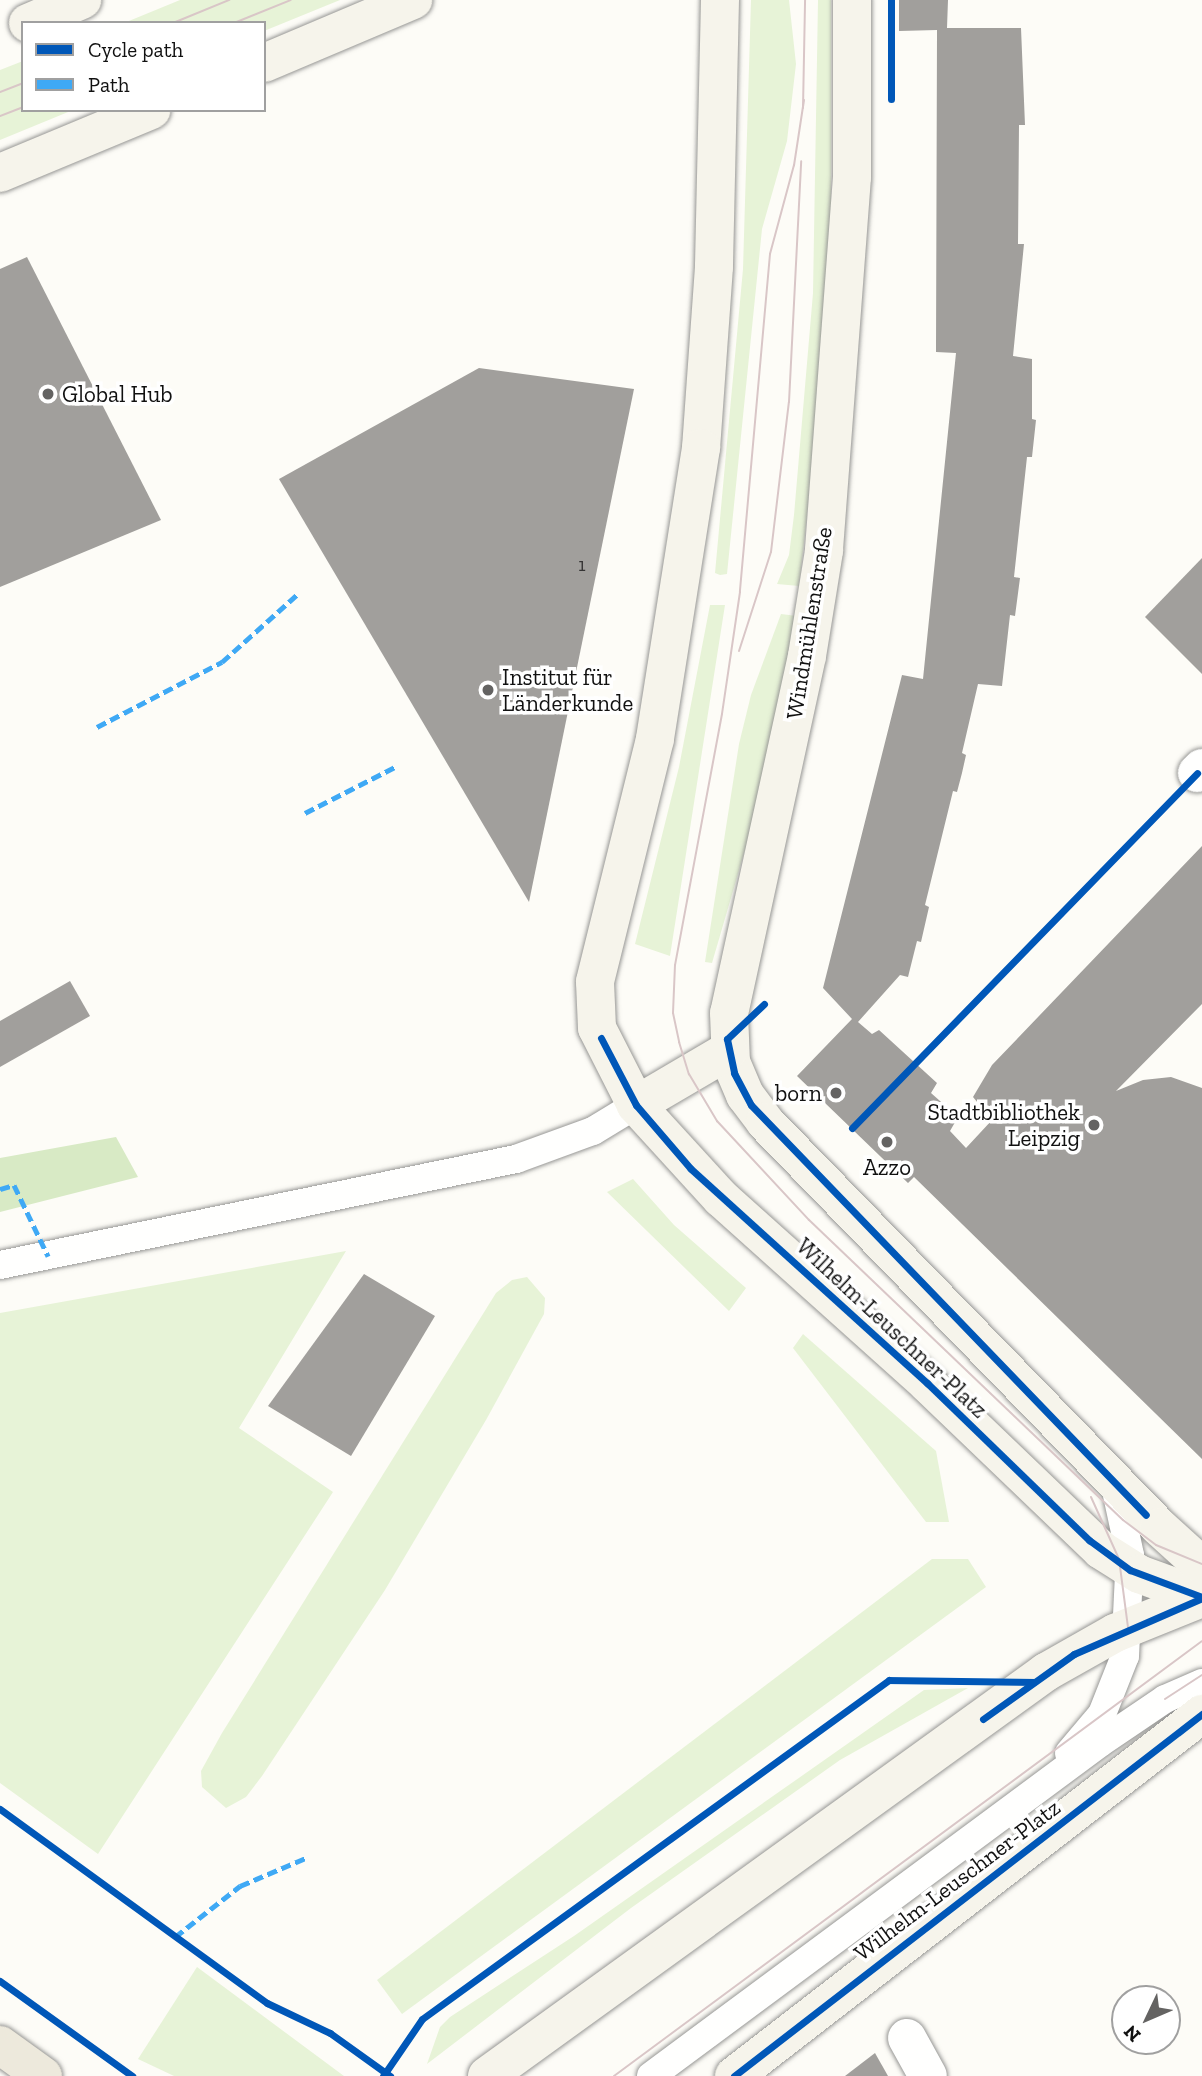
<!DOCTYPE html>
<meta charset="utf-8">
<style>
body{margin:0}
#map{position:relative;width:1202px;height:2076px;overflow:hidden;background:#fdfcf7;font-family:"Zilla Slab",serif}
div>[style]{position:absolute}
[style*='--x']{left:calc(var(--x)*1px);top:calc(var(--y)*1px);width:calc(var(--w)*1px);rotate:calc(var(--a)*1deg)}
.green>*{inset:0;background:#e7f3d7}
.forest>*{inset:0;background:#d8eac5}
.building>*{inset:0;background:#a19f9c}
.roads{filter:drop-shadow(0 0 2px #979795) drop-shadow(0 0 2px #979795)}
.lane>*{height:28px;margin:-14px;padding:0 14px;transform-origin:14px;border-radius:14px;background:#fffffe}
.street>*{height:38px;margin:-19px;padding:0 19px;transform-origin:19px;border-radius:19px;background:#fffffe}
.secondary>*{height:38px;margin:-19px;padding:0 19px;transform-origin:19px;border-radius:19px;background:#f6f4eb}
.primary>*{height:38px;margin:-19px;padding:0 19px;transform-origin:19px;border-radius:19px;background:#ede9dc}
.tram>*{height:2px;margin:-1px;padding:0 1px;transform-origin:1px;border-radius:1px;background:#d9c6c7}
.quiet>*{height:5px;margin-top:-2.5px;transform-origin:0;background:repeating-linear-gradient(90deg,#3fa9f5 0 10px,transparent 0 15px)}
.cycleway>*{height:7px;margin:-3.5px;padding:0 3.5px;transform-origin:3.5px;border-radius:3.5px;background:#0057b8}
.dots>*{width:19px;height:19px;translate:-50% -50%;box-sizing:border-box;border:4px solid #fff;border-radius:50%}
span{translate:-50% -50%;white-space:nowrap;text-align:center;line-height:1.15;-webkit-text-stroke:7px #fff;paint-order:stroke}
.number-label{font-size:19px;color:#353434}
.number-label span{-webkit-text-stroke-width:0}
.poi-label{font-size:23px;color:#111}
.left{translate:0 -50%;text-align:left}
.right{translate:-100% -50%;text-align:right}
.street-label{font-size:23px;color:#111}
.legend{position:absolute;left:21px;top:21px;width:245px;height:91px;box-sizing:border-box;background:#fff;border:2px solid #a0a0a0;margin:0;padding:9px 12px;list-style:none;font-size:21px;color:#111}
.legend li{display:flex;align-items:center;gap:14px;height:35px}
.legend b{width:35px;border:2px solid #a0a0a0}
.north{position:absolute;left:1111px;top:1985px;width:70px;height:70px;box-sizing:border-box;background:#fff;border:2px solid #a0a0a0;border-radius:50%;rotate:226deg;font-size:19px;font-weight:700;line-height:28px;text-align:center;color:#111}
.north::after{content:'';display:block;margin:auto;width:24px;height:32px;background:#646362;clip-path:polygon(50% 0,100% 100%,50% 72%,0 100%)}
</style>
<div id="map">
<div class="green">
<i style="clip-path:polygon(180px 0,340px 0,264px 31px,264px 23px,124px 23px)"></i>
<i style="clip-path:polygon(751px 0,789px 0,796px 64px,787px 141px,762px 229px,727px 574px,720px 575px,715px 573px,743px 269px)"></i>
<i style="clip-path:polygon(818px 0,831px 0,831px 207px,818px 420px,799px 586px,777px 584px,789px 555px,794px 515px,813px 293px)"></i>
<i style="clip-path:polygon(23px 61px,23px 110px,73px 110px,0 140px,0 70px)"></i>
<i style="clip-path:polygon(710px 605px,725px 605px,670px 956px,635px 944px,679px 767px)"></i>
<i style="clip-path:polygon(781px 614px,797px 616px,754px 819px,712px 963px,705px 962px,739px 744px,751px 695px)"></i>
<i style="clip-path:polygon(633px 1179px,674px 1225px,746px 1288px,729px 1311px,607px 1192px)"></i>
<i style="clip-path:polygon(346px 1251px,239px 1428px,333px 1492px,98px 1854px,0 1783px,0 1313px)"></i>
<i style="clip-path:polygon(527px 1277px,545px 1298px,544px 1314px,486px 1420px,385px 1590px,262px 1776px,246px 1797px,226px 1808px,202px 1787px,201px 1771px,222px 1733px,496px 1293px,512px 1280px)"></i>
<i style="clip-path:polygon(803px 1334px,936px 1451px,949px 1522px,926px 1522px,793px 1348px)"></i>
<i style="clip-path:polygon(932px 1559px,968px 1559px,986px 1587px,402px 2014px,377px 1980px)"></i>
<i style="clip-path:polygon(968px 1688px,840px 1760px,631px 1908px,427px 2064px,440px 2027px,450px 2017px,574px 1936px,924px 1690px)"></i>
<i style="clip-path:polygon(197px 1967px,344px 2076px,174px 2076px,138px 2059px)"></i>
</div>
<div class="forest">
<i style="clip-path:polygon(116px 1137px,138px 1177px,0 1212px,0 1158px)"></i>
</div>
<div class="building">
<i style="clip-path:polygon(899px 0,948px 0,947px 28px,1021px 28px,1025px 125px,1019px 125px,1018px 244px,1024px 244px,1013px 356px,1032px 359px,1032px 419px,1036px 420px,1032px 457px,1027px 457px,1014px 577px,1020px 578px,1015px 616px,1010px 615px,1002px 686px,978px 684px,962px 753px,966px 755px,962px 773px,957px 792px,953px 791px,925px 905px,929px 907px,921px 942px,917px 941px,908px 977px,900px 975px,858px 1022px,872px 1034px,879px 1030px,937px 1083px,931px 1093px,958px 1117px,950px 1131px,966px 1148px,992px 1120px,973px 1097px,992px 1065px,1202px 846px,1202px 1004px,1116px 1091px,1143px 1080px,1171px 1077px,1202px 1088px,1202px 1459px,914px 1177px,908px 1183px,797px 1076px,852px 1019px,823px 988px,902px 675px,923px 679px,956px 353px,936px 352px,937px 30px,899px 31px)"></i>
<i style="clip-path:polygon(27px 257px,161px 520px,0 587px,0 269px)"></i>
<i style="clip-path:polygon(479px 368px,634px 389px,529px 902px,279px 479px)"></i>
<i style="clip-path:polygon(1202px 558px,1202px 674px,1145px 617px)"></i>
<i style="clip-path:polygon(70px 981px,90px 1016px,0 1067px,0 1021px)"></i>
<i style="clip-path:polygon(364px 1274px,435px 1316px,351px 1456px,268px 1406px)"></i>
<i style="clip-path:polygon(875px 2053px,888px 2076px,845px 2076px)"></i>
</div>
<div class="roads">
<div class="lane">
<i style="--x:0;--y:1265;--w:527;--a:-11.61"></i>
<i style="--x:516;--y:1159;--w:82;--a:-20"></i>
<i style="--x:593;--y:1131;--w:50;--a:-31.2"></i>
<i style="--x:1069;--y:1753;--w:51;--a:-49.8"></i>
<i style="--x:1102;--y:1714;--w:62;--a:-68.4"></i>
<i style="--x:1125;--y:1656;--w:101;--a:-87.2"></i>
<i style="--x:1130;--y:1555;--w:76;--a:-102.2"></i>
<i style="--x:651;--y:2076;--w:559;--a:-36.56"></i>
<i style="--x:1100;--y:1743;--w:78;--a:-34.1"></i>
<i style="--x:1165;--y:1699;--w:40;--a:-23.4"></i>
</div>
<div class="street">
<i style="--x:1197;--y:773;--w:7;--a:-45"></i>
<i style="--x:907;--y:2038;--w:43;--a:61.1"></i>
</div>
<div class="secondary">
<i style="--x:720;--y:0;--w:267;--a:91.3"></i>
<i style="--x:714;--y:267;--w:181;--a:94.1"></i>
<i style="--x:701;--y:448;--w:295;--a:99"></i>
<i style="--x:655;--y:739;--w:250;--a:103.9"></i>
<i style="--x:595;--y:982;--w:46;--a:87.5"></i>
<i style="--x:597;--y:1028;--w:86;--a:63.1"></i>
<i style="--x:636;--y:1105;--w:126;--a:47.6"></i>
<i style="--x:721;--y:1198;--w:277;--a:41.9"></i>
<i style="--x:927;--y:1383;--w:241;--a:43.8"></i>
<i style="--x:1101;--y:1550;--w:45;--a:32.3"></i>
<i style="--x:1139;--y:1574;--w:67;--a:20.1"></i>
<i style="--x:852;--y:0;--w:177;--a:90"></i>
<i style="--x:852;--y:177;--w:375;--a:94.3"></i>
<i style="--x:824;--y:551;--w:106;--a:99.2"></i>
<i style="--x:807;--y:656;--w:365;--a:102.3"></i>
<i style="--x:729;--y:1013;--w:49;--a:87.7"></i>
<i style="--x:731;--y:1062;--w:36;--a:67"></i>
<i style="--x:745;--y:1095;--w:34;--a:53"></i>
<i style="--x:765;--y:1122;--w:565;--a:45.79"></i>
<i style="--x:1159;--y:1527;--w:58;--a:42.2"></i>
<i style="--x:28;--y:23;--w:59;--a:-23.1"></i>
<i style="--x:264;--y:63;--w:162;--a:-22.9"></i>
<i style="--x:0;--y:173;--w:164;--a:-22.6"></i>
<i style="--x:636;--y:1105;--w:107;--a:-30.4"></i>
<i style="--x:487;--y:2076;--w:690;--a:-35.86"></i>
<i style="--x:1046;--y:1672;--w:79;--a:-29.5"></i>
<i style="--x:1115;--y:1633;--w:94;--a:-21.9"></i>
<i style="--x:734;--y:2076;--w:592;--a:-37.72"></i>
</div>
<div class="primary">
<i style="--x:0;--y:2045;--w:53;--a:35.8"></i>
</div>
</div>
<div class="tram">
<i style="--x:173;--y:23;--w:61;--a:-22.3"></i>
<i style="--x:234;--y:23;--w:61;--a:-22"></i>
<i style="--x:0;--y:92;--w:25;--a:-21"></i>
<i style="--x:804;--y:100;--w:66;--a:98.7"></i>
<i style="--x:794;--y:165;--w:92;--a:105.1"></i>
<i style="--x:770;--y:254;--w:339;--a:95.1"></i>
<i style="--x:740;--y:592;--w:123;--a:98.4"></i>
<i style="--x:722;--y:714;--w:255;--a:100.6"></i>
<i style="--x:675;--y:965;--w:48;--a:92.4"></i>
<i style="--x:673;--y:1013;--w:30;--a:78"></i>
<i style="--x:679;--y:1042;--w:34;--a:73"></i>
<i style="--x:689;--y:1074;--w:55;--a:59.2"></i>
<i style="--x:717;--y:1121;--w:135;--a:47.1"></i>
<i style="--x:809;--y:1220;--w:434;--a:43.7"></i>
<i style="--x:1123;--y:1520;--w:41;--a:37.1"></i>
<i style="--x:1156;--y:1545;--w:50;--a:22.4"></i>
<i style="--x:803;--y:108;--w:108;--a:-88.9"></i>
<i style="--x:0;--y:116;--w:25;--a:-21"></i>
<i style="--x:739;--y:651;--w:104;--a:-72.1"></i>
<i style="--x:771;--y:552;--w:151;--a:-83.2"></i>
<i style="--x:789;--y:402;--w:241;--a:-87.1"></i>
<i style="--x:1091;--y:1497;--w:68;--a:65.7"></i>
<i style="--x:1119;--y:1559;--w:69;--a:82.5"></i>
<i style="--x:1165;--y:1699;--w:44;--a:-33"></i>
<i style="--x:614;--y:2076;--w:731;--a:-36.49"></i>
</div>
<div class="quiet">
<i style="--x:97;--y:727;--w:141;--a:-27.5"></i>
<i style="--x:222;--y:662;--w:103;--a:-41.9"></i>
<i style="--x:305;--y:813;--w:101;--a:-27.1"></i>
<i style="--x:0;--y:1189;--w:15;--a:-16"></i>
<i style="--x:14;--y:1185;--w:79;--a:64.4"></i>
<i style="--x:175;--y:1937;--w:83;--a:-38.1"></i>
<i style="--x:240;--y:1886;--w:74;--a:-23.1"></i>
</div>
<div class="cycleway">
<i style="--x:891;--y:99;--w:99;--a:-90"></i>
<i style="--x:764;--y:1004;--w:51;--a:136.6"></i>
<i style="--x:727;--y:1039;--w:35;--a:78"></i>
<i style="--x:734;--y:1073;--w:36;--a:62"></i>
<i style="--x:751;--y:1105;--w:569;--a:46.07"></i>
<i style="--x:601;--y:1038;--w:76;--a:62.4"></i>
<i style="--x:636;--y:1105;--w:84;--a:49.3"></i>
<i style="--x:691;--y:1169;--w:319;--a:42.2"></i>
<i style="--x:927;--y:1383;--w:226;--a:44.1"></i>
<i style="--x:1089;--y:1540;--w:51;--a:36.2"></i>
<i style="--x:1130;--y:1570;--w:77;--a:20.6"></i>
<i style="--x:852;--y:1128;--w:495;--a:-45.8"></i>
<i style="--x:983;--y:1719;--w:112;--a:-35.5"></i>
<i style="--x:1074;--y:1654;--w:140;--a:-23.6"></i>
<i style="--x:0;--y:1809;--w:330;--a:36"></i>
<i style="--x:267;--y:2003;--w:70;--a:25.5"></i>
<i style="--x:330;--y:2033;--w:74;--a:35.6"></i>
<i style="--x:0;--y:1981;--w:163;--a:35.7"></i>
<i style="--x:383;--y:2076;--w:69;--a:-55.6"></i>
<i style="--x:422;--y:2019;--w:577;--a:-35.98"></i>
<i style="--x:889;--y:1680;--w:144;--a:0.8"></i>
<i style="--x:734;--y:2076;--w:592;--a:-37.72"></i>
</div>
<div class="dots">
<i style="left:48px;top:394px;background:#646362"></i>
<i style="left:488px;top:690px;background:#646362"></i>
<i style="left:836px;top:1093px;background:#646362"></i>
<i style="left:1094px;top:1125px;background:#646362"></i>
<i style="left:887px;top:1142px;background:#646362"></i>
</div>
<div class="number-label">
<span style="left:582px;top:565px">1</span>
</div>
<div class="poi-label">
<span class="left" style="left:62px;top:394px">Global Hub</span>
<span class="left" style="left:502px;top:690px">Institut für<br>Länderkunde</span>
<span class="right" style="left:822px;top:1093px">born</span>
<span class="right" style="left:1080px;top:1125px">Stadtbibliothek<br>Leipzig</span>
<span style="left:887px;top:1167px">Azzo</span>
</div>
<div class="street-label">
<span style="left:809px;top:623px;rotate:-81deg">Windmühlenstraße</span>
<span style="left:892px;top:1328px;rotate:43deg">Wilhelm-Leuschner-Platz</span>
<span style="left:957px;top:1880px;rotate:-37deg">Wilhelm-Leuschner-Platz</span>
</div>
<ul class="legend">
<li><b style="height:9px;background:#0057b8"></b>Cycle path</li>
<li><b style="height:9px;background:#3fa9f5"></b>Path</li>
</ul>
<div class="north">N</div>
</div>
